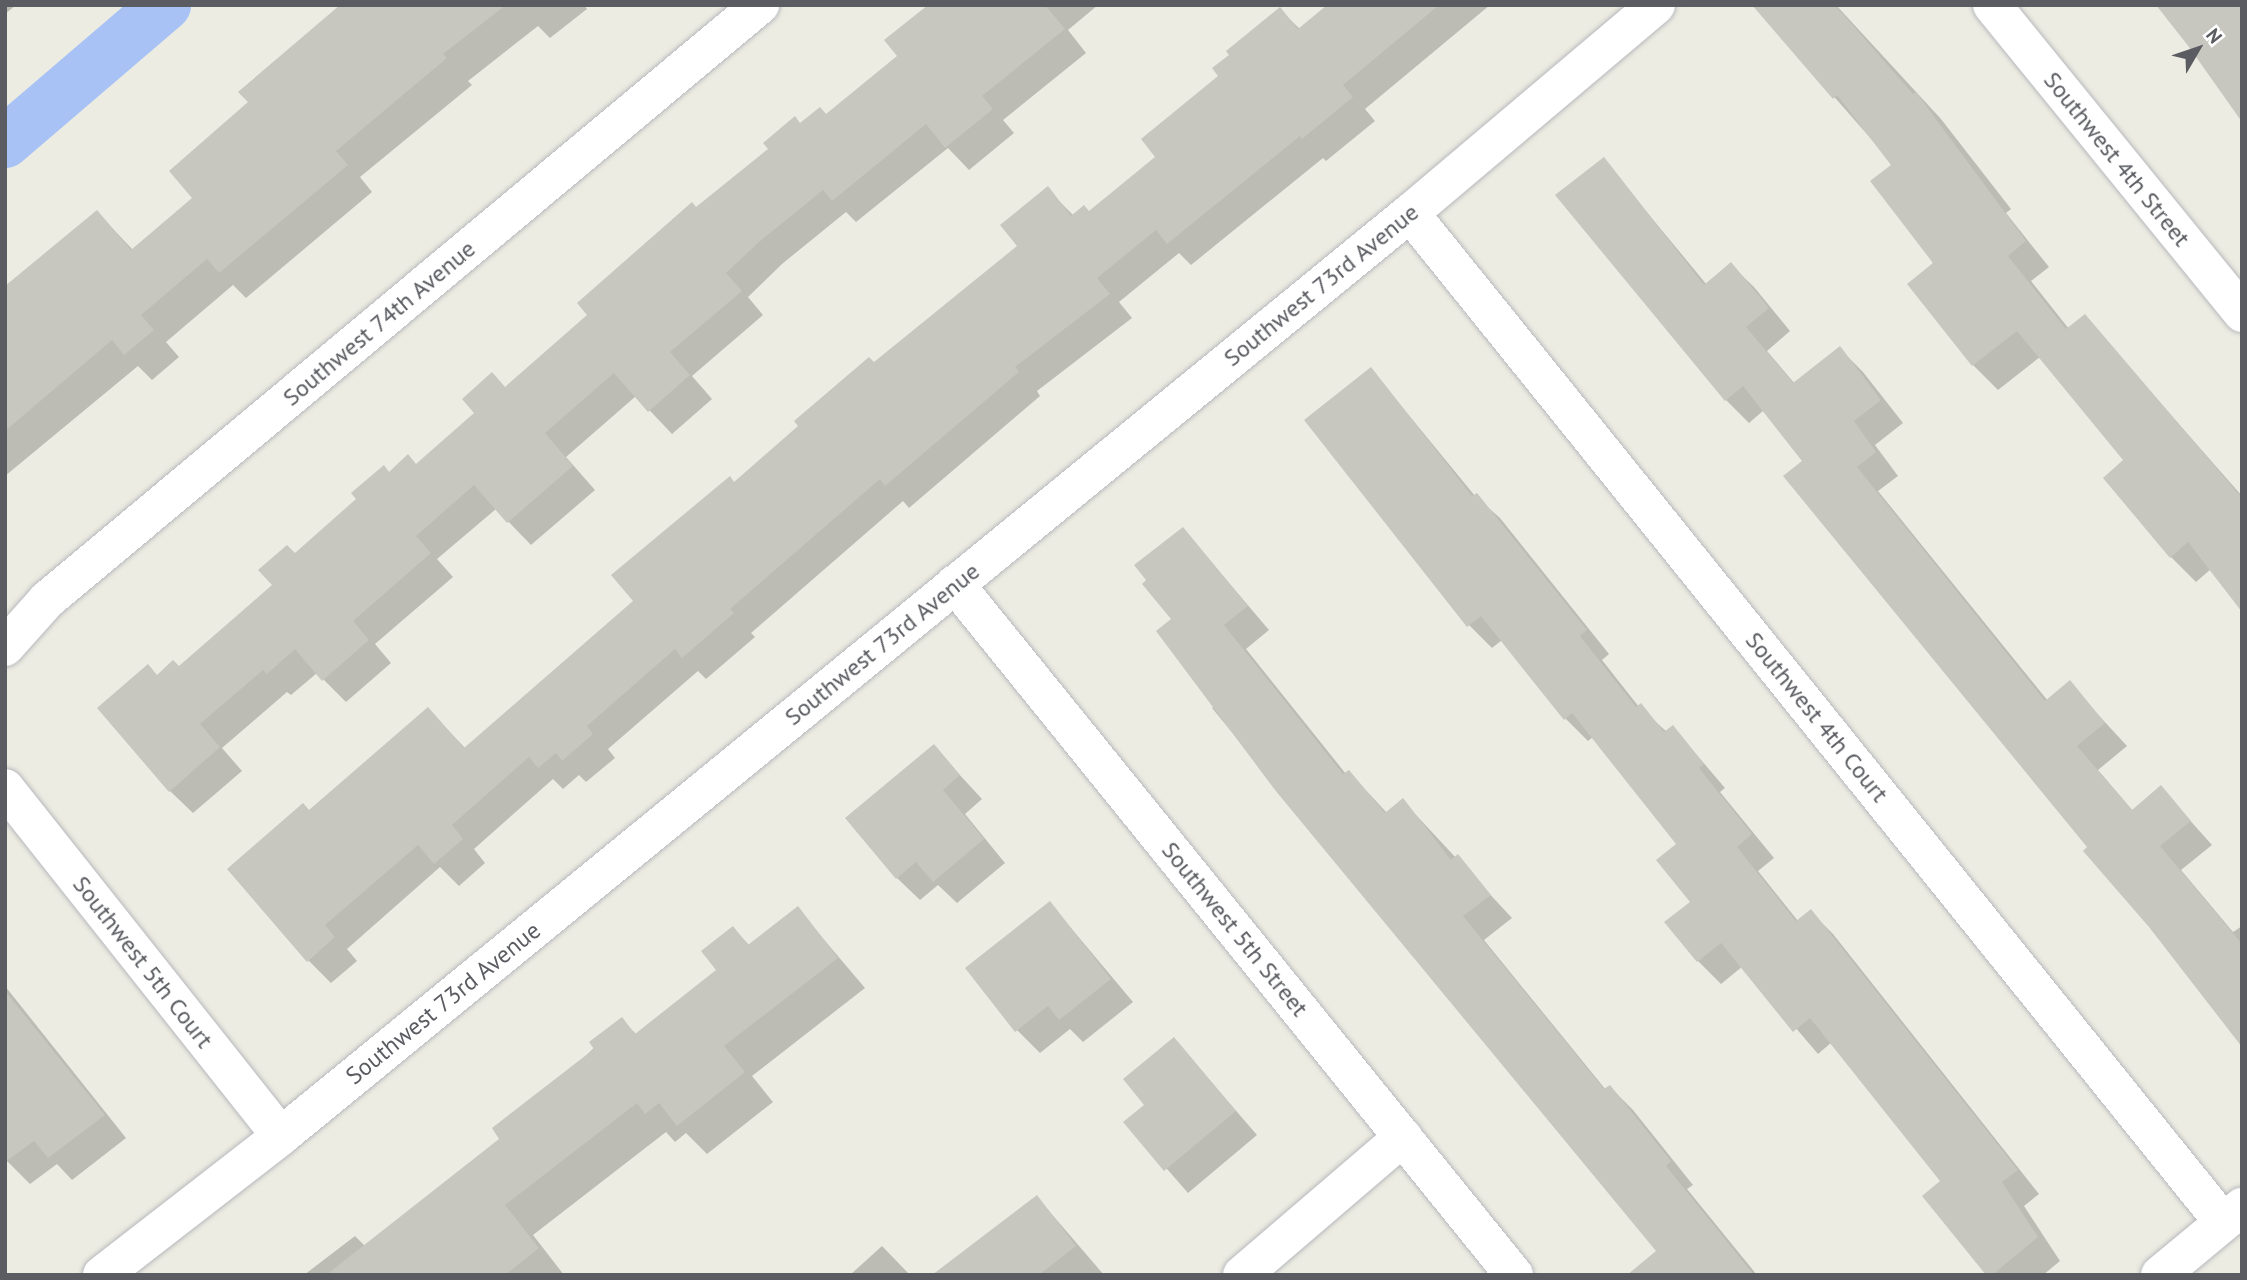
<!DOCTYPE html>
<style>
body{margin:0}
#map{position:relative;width:2247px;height:1280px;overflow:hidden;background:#ecece2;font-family:"PT Sans",sans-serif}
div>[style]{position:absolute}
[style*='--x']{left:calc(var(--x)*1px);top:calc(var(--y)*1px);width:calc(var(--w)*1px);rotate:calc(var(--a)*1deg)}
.shadow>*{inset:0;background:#0003}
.canal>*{height:52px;margin:-26px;padding:0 26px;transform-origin:26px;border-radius:26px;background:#a8c2f6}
.building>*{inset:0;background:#c7c6bf}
.roads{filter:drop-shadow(0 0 2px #b7b8bd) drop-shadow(0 0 2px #b7b8bd)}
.street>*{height:38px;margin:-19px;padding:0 19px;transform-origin:19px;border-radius:19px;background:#fff}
span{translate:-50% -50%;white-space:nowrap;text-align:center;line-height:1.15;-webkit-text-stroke:6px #fff;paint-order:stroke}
.street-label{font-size:24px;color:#5a5c61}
.frame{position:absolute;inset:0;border:7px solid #5a5c61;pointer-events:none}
.north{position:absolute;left:2163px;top:14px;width:70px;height:70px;-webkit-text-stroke:5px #fff;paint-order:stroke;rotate:51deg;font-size:19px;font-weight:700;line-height:28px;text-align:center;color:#5a5c61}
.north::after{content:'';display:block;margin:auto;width:24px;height:32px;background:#5a5c61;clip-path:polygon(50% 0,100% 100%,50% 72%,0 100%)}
</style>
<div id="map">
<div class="shadow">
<i style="clip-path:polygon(5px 5px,16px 5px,5px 14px)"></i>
<i style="clip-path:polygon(343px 5px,584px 5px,587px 9px,550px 38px,538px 26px,468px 81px,472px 85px,360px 177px,372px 192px,246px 298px,233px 285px,166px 342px,179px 357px,152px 380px,138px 366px,5px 476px,5px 303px,97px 212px,133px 250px,194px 198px,250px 103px)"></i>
<i style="clip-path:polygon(930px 5px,1098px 5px,1068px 30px,1086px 53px,1003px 120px,1014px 133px,969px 170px,948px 148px,856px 222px,846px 212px,782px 264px,748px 297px,763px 315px,692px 376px,712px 399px,672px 434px,636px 396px,566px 457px,595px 490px,531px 545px,496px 509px,437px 559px,453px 577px,375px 644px,391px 663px,346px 702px,317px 673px,291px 695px,287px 692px,222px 748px,242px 771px,193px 813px,170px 791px,158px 676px,179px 668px,274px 585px,295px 555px,390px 473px,417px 466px,589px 316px,696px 209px,801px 124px,826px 115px,899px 56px)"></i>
<i style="clip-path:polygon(1330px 5px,1490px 5px,1365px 109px,1375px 121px,1326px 161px,1323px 158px,1191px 265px,1179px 253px,1119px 302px,1132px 318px,1037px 391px,1040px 396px,909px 508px,903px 501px,751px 633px,755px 637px,706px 679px,698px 671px,608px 749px,615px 758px,586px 782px,579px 775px,563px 789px,553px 779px,474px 849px,485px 863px,459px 886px,440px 867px,347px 949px,357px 961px,331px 983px,308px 960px,309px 812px,428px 709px,466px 749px,636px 601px,735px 484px,1020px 246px,1047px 189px,1074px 216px,1089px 213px,1158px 157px,1221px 76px,1280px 10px,1301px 30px)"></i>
<i style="clip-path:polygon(1783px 5px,1836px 5px,1941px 119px,2011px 209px,2006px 213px,2049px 267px,2031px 281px,2069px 329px,2084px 316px,2242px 496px,2242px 609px,2211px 569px,2196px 582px,2171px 557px,2126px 461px,2040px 357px,1998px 390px,1973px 365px,1894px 165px,1766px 19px)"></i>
<i style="clip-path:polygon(1603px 159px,1707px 285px,1731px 265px,1754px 287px,1790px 331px,1767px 351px,1795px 384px,1840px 349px,1863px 372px,1903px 423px,1875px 445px,1898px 476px,1878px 491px,2048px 701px,2069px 683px,2127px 746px,2098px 770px,2133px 811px,2161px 788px,2212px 845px,2181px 870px,2233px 932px,2242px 926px,2242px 1044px,1764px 410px,1749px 423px,1726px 400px)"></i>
<i style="clip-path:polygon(1371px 369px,1475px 496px,1500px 518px,1609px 654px,1602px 660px,1639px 707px,1667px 732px,1673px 727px,1725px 788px,1720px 792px,1774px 858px,1758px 871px,1798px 921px,1810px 911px,1833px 934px,2039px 1194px,2024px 1206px,2060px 1261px,2043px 1275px,1988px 1275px,1942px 1181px,1832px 1042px,1818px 1054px,1743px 966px,1721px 984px,1698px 961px,1693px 902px,1678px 845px,1593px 737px,1588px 741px,1565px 718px,1502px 640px,1492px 648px,1469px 625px)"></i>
<i style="clip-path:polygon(1183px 529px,1269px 630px,1246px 649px,1346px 774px,1349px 772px,1387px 813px,1403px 801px,1512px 918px,1484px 940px,1606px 1090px,1610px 1087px,1633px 1110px,1693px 1185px,1687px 1189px,1757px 1275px,1668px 1275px,1659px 1251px,1212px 708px,1216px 705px,1173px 619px)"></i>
<i style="clip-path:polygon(934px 747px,982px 799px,965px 814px,1005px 863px,957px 903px,938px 885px,920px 900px,897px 878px)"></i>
<i style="clip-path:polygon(1050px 903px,1133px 1002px,1083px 1042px,1070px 1029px,1040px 1053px,1017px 1030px)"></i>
<i style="clip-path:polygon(798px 909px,865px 988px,752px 1076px,773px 1102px,707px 1154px,686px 1133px,675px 1142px,666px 1132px,533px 1235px,564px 1275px,304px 1275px,355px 1236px,365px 1246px,502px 1139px,622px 1020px,637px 1035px,719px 970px,733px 928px,750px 946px)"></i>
<i style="clip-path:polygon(5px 986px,126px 1138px,72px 1180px,57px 1164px,30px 1184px,5px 1159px)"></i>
<i style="clip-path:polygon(1174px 1039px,1257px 1135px,1188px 1193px,1126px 1122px,1147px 1105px)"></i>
<i style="clip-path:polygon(1037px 1197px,1104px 1275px,935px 1275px)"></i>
<i style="clip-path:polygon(882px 1246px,910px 1275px,850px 1275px)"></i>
</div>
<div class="canal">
<i style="--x:5;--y:142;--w:211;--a:-40.6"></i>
</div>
<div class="building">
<i style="clip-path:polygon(340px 5px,506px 5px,443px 54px,447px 58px,336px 151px,348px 165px,219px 273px,207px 259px,141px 315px,154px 330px,124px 355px,112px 340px,5px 431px,5px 286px,97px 210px,131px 250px,192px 198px,169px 171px,248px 102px,238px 92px)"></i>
<i style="clip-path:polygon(928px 5px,1045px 5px,1065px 29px,982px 96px,993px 109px,945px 148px,926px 124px,832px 201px,823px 190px,759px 242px,726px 273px,742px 291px,670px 352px,690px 375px,648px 412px,614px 373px,545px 433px,573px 466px,507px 523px,474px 485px,416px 536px,431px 553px,353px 621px,369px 640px,322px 681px,295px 649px,267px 674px,263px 670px,200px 724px,220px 747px,169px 792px,97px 708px,148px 664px,157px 675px,173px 660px,179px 666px,272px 585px,258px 570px,287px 545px,295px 553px,356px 499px,351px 493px,384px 465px,389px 472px,408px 454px,416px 464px,474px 413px,462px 399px,492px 372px,505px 387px,587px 315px,577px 303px,692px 202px,696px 207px,768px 149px,763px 143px,795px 116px,800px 123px,820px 107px,826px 114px,897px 56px,884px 40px)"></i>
<i style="clip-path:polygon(1327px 5px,1439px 5px,1343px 85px,1353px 97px,1302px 139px,1300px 136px,1167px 244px,1156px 230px,1097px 278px,1110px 294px,1015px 367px,1019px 372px,885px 486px,880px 479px,730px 609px,734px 613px,682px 658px,675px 649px,587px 726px,593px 734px,562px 761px,556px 753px,538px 768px,529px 757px,452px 825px,463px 839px,434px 864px,418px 845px,325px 925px,335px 937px,307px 962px,227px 869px,303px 803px,309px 810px,428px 707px,464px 748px,633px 601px,611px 575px,730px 476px,734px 482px,798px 426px,794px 421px,869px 357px,874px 362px,1017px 246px,1000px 225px,1048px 186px,1071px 216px,1084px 205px,1089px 211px,1155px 157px,1141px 139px,1218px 76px,1212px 68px,1229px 55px,1226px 51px,1280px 7px,1298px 29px)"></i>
<i style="clip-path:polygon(1752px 5px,1835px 5px,1913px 94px,1916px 92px,2026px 241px,2008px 256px,2066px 329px,2085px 314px,2242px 498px,2242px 612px,2188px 542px,2170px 558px,2103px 478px,2123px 460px,2017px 331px,1972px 366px,1907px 284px,1933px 263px,1870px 181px,1891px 165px,1837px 95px,1833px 99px)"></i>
<i style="clip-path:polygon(2156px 5px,2242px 5px,2242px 122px,2189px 47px)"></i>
<i style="clip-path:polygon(1604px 157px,1704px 285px,1731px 262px,1769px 308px,1746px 327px,1793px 383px,1840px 346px,1881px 400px,1854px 421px,1876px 452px,1857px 467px,2045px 701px,2070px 680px,2105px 723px,2077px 746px,2132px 810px,2161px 785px,2191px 821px,2160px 846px,2242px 944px,2242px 1047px,2149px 927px,2083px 851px,2087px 847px,1783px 476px,1802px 461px,1743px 386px,1725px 401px,1555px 195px)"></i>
<i style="clip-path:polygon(1371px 367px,1472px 496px,1477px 493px,1587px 630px,1580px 636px,1636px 707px,1641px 703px,1664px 732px,1673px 725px,1704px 764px,1699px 768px,1752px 834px,1737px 847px,1796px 921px,1811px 909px,2018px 1170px,2002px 1182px,2038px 1237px,1992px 1275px,1986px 1275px,1922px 1196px,1940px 1181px,1810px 1018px,1793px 1032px,1721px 943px,1697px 962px,1664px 922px,1690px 902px,1656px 860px,1676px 844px,1572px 713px,1564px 720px,1481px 616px,1467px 627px,1304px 420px)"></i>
<i style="clip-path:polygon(1183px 527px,1248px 606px,1224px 625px,1343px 774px,1349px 770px,1385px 813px,1403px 798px,1451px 860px,1458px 854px,1491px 895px,1463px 916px,1604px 1089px,1610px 1085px,1671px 1161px,1666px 1166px,1754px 1275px,1627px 1275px,1656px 1251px,1275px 790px,1156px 631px,1171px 619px,1142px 584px,1146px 580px,1134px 565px)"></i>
<i style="clip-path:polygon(934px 744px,960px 775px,943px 790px,984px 839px,933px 882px,916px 862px,896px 879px,845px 818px)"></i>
<i style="clip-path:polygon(1050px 901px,1111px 979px,1059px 1020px,1048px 1006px,1015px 1032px,965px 968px)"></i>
<i style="clip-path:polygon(798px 906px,838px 958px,724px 1046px,745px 1072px,677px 1126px,659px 1103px,645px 1114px,637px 1103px,505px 1205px,539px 1248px,505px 1275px,326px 1275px,499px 1139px,492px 1128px,594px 1049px,589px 1042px,622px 1017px,635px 1034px,716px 970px,701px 951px,733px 926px,748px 945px)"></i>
<i style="clip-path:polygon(5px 991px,105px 1115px,48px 1158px,34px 1141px,5px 1162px)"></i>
<i style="clip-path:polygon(1174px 1037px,1236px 1111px,1164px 1171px,1123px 1122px,1144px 1105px,1123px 1079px)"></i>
<i style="clip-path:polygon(1037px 1195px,1076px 1246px,1039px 1275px,932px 1275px)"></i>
</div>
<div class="roads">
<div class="street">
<i style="--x:1992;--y:5;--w:397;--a:50.9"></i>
<i style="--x:1410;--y:213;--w:1296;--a:51.14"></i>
<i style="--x:955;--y:584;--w:889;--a:51.03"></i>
<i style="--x:5;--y:647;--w:63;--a:-48.2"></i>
<i style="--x:47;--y:600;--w:929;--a:-39.85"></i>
<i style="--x:5;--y:788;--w:444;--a:51.6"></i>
<i style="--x:102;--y:1275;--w:227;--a:-37.8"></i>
<i style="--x:281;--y:1136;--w:1458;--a:-39.27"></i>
<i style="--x:1410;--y:213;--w:322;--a:-40.2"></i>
<i style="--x:1242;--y:1275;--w:212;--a:-40.6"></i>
<i style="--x:2160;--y:1275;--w:107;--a:-39.7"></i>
</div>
</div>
<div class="street-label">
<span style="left:2117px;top:159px;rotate:51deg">Southwest 4th Street</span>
<span style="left:1321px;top:285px;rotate:-39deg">Southwest 73rd Avenue</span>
<span style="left:379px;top:323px;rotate:-40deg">Southwest 74th Avenue</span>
<span style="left:882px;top:644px;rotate:-39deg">Southwest 73rd Avenue</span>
<span style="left:1817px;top:717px;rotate:51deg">Southwest 4th Court</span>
<span style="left:1235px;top:929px;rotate:51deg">Southwest 5th Street</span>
<span style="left:143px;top:962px;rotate:52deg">Southwest 5th Court</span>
<span style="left:443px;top:1003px;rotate:-39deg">Southwest 73rd Avenue</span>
</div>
<div class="frame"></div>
<div class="north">N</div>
</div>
